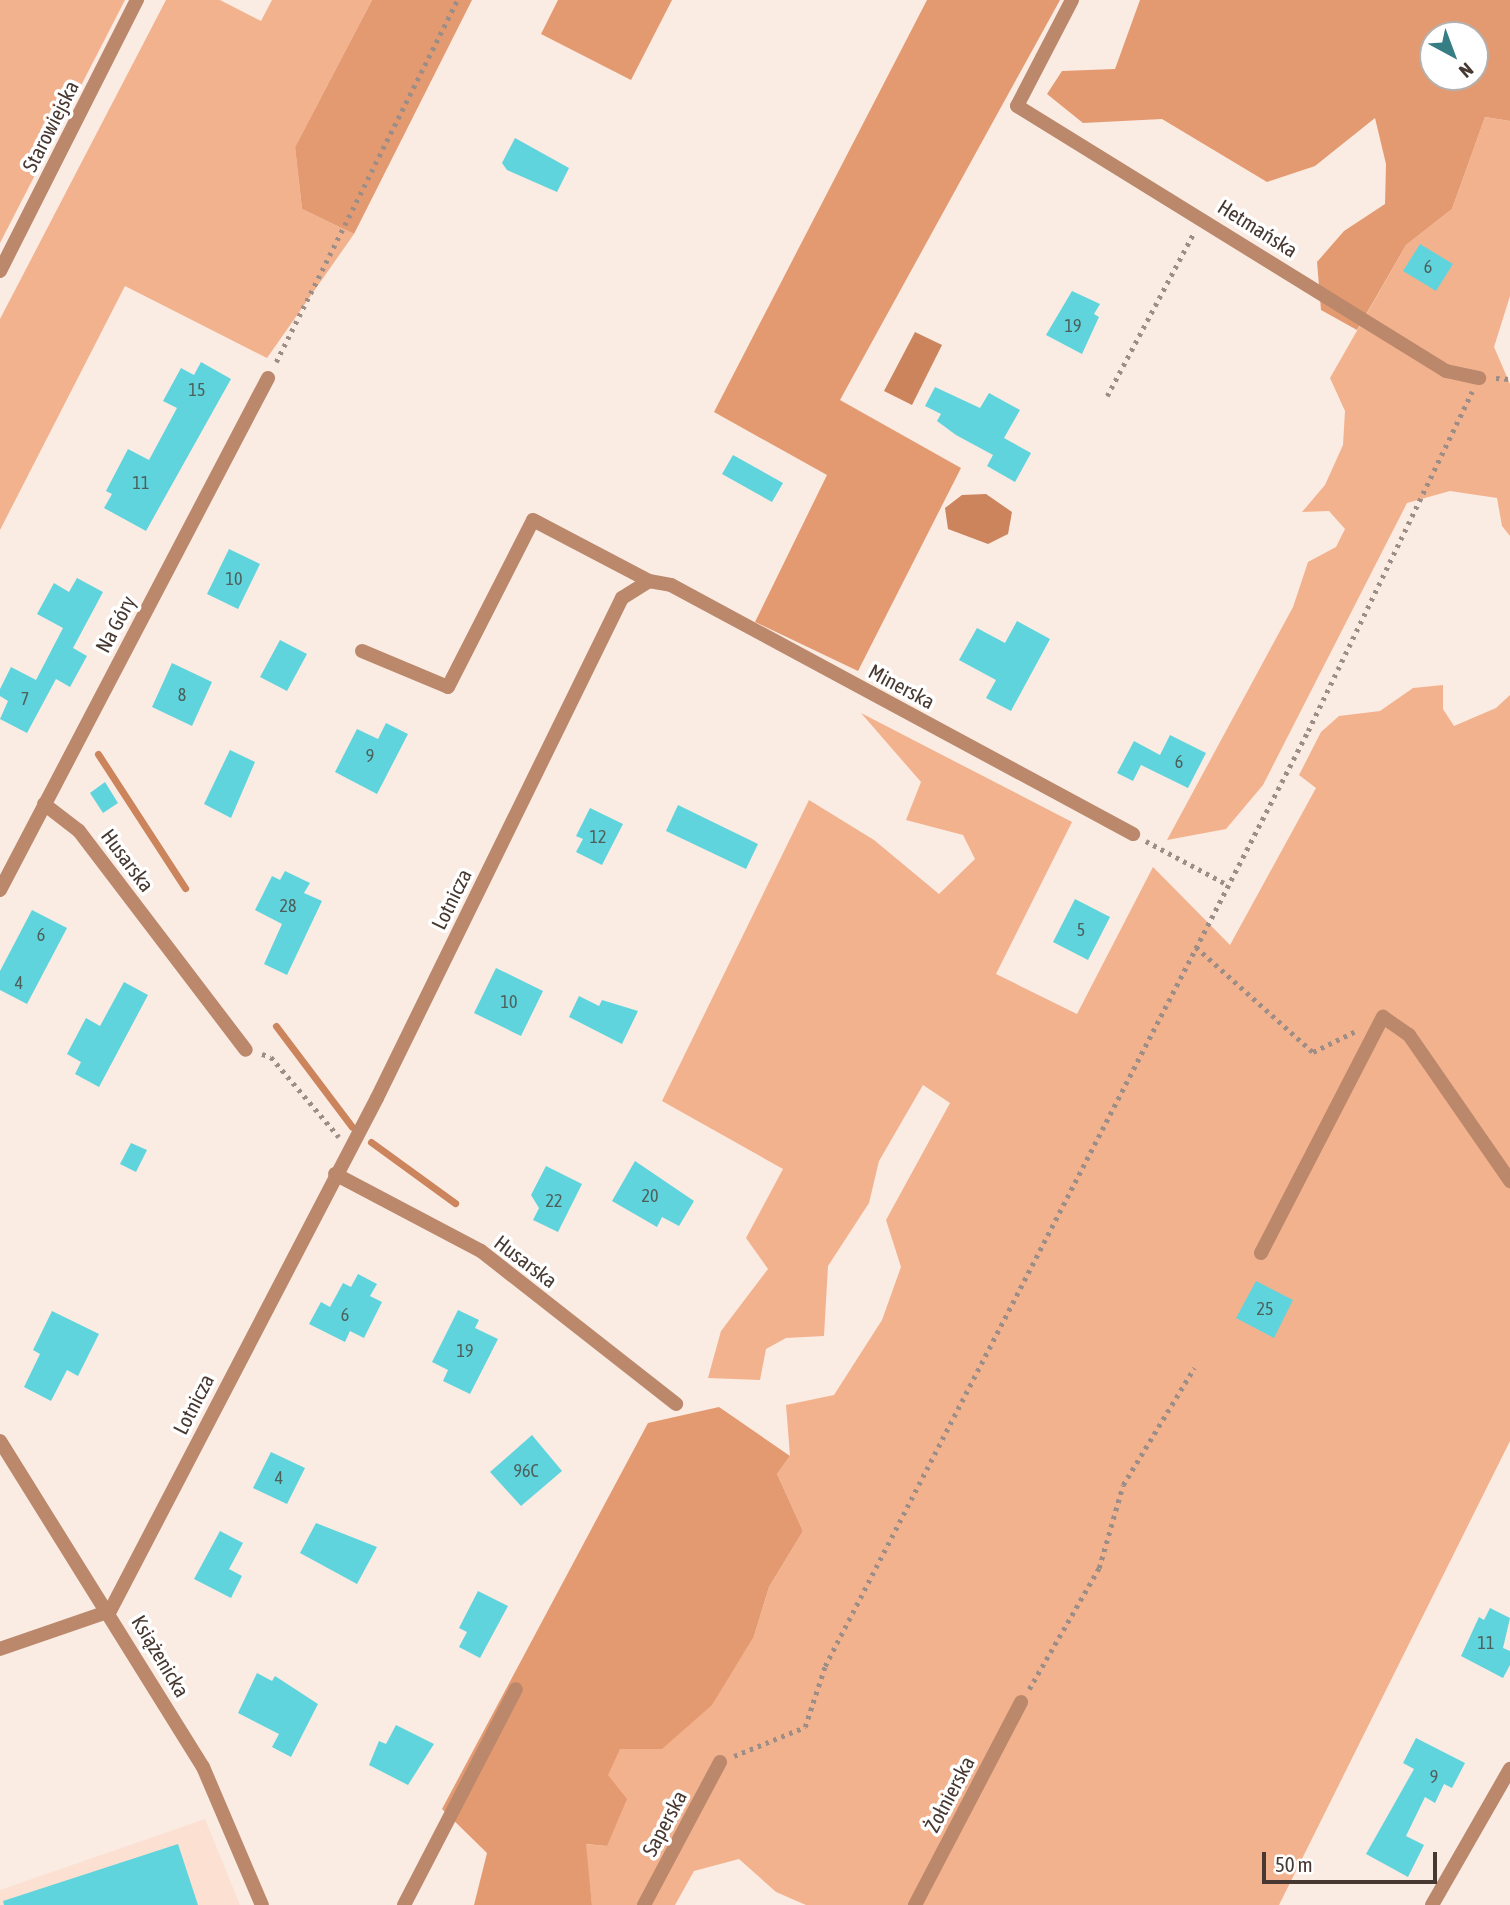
<!DOCTYPE html>
<meta charset="utf-8">
<style>
body{margin:0}
#map{position:relative;width:1510px;height:1905px;overflow:hidden;background:#faebe3;font-family:"Asap Condensed",sans-serif}
div>[style]{position:absolute}
[style*='--x']{left:calc(var(--x)*1px);top:calc(var(--y)*1px);width:calc(var(--w)*1px);rotate:calc(var(--a)*1deg)}
.built>*{inset:0;background:#fce1d3}
.green>*{inset:0;background:#f3b28e}
.forest>*{inset:0;background:#e49a71}
.water>*{inset:0;background:#cb845b}
.stream>*{height:7px;margin:-3.5px;padding:0 3.5px;transform-origin:3.5px;border-radius:3.5px;background:#cb845b}
.building>*{inset:0;background:#60d4dc}
.path>*{height:4.5px;margin-top:-2.25px;transform-origin:0;background:repeating-linear-gradient(90deg,#9c8e86 0 3.5px,transparent 0 8.5px)}
.street>*{height:14px;margin:-7px;padding:0 7px;transform-origin:7px;border-radius:7px;background:#bb886c}
span{translate:-50% -50%;white-space:nowrap;text-align:center;line-height:1.15;-webkit-text-stroke:7px #fff;paint-order:stroke}
.number-label{font-size:18px;color:#4d605c}
.number-label span{-webkit-text-stroke-width:0}
.street-label{font-size:21px;color:#473931}
.north{position:absolute;left:1419px;top:21px;width:70px;height:70px;box-sizing:border-box;background:#fff;border:2px solid #b5b0ad;border-radius:50%;rotate:139deg;font-size:19px;font-weight:700;line-height:28px;text-align:center;color:#473931}
.north::after{content:'';display:block;margin:auto;width:24px;height:32px;background:#367e83;clip-path:polygon(50% 0,100% 100%,50% 72%,0 100%)}
.scale{position:absolute;left:1262px;top:1852px;width:175px;height:32px;box-sizing:border-box;border:4px solid #473931;border-top:0;padding-left:9px;font-size:21px;line-height:24px;white-space:nowrap;color:#473931;-webkit-text-stroke:5px #fff;paint-order:stroke}
</style>
<div id="map">
<div class="built">
<i style="clip-path:polygon(205px 1819px,240px 1905px,0 1905px,0 1890px)"></i>
</div>
<div class="green">
<i style="clip-path:polygon(0 0,125px 0,0 243px)"></i>
<i style="clip-path:polygon(166px 0,220px 0,261px 21px,272px 0,372px 0,295px 147px,302px 209px,354px 234px,267px 358px,125px 286px,0 530px,0 319px)"></i>
<i style="clip-path:polygon(1485px 117px,1510px 121px,1510px 296px,1494px 347px,1510px 384px,1510px 536px,1502px 526px,1497px 498px,1450px 491px,1407px 503px,1263px 785px,1226px 829px,1167px 840px,1293px 607px,1308px 562px,1336px 547px,1345px 529px,1329px 511px,1302px 512px,1325px 485px,1343px 445px,1345px 411px,1330px 378px,1406px 245px,1452px 209px)"></i>
<i style="clip-path:polygon(1443px 685px,1443px 709px,1454px 726px,1496px 708px,1510px 695px,1510px 1441px,1279px 1905px,806px 1905px,776px 1892px,739px 1859px,694px 1871px,675px 1905px,592px 1905px,585px 1844px,607px 1846px,607px 1775px,618px 1740px,754px 1636px,769px 1587px,803px 1531px,777px 1474px,790px 1456px,786px 1405px,834px 1395px,882px 1320px,901px 1267px,886px 1220px,950px 1103px,923px 1085px,879px 1161px,869px 1203px,828px 1266px,824px 1336px,786px 1338px,766px 1349px,760px 1380px,708px 1378px,721px 1331px,768px 1269px,746px 1238px,783px 1169px,662px 1101px,809px 800px,874px 840px,939px 894px,975px 859px,963px 835px,906px 820px,921px 782px,861px 713px,1072px 822px,996px 974px,1077px 1014px,1153px 867px,1230px 945px,1316px 788px,1299px 775px,1321px 732px,1339px 716px,1380px 711px,1413px 688px)"></i>
</div>
<div class="forest">
<i style="clip-path:polygon(372px 0,472px 0,354px 234px,302px 209px,295px 147px)"></i>
<i style="clip-path:polygon(558px 0,672px 0,631px 80px,541px 34px)"></i>
<i style="clip-path:polygon(927px 0,1060px 0,840px 400px,961px 468px,858px 671px,755px 622px,827px 475px,714px 412px)"></i>
<i style="clip-path:polygon(evenodd,1140px 0,1510px 0,1510px 121px,1485px 117px,1452px 209px,1406px 245px,1357px 330px,1321px 310px,1317px 262px,1344px 231px,1385px 204px,1386px 164px,1375px 118px,1315px 166px,1267px 182px,1162px 119px,1083px 123px,1047px 94px,1062px 71px,1115px 69px,1140px 0,1433px 35px,1475px 35px,1475px 77px,1433px 77px,1433px 35px)"></i>
<i style="clip-path:polygon(719px 1407px,790px 1456px,777px 1474px,803px 1531px,769px 1587px,754px 1636px,712px 1705px,662px 1749px,620px 1749px,608px 1775px,627px 1799px,607px 1846px,586px 1844px,592px 1905px,474px 1905px,487px 1853px,442px 1809px,648px 1423px)"></i>
</div>
<div class="water">
<i style="clip-path:polygon(915px 332px,942px 345px,912px 405px,884px 391px)"></i>
<i style="clip-path:polygon(986px 494px,1012px 512px,1008px 534px,988px 544px,948px 529px,945px 508px,962px 495px)"></i>
</div>
<div class="stream">
<i style="--x:98;--y:754;--w:160;--a:57"></i>
<i style="--x:276;--y:1026;--w:126;--a:53"></i>
<i style="--x:371;--y:1142;--w:104;--a:36"></i>
</div>
<div class="building">
<i style="clip-path:polygon(515px 138px,569px 168px,557px 192px,507px 170px,502px 163px)"></i>
<i style="clip-path:polygon(1420px 244px,1453px 264px,1436px 291px,1403px 271px)"></i>
<i style="clip-path:polygon(1072px 291px,1100px 304px,1094px 314px,1099px 317px,1082px 354px,1046px 335px)"></i>
<i style="clip-path:polygon(201px 362px,231px 379px,146px 531px,104px 508px,112px 494px,106px 491px,128px 449px,149px 460px,177px 408px,163px 401px,181px 368px,194px 375px)"></i>
<i style="clip-path:polygon(935px 387px,980px 408px,989px 393px,1020px 410px,1004px 438px,1031px 453px,1015px 482px,987px 466px,993px 455px,956px 435px,937px 421px,941px 414px,925px 406px)"></i>
<i style="clip-path:polygon(733px 455px,783px 483px,772px 502px,722px 474px)"></i>
<i style="clip-path:polygon(229px 549px,260px 564px,238px 609px,207px 594px)"></i>
<i style="clip-path:polygon(77px 578px,103px 592px,73px 648px,87px 656px,70px 687px,56px 679px,27px 733px,0 719px,8px 701px,0 696px,0 689px,11px 667px,36px 680px,63px 628px,37px 614px,54px 583px,69px 592px)"></i>
<i style="clip-path:polygon(1017px 621px,1050px 639px,1011px 711px,986px 698px,996px 680px,959px 660px,977px 628px,1005px 643px)"></i>
<i style="clip-path:polygon(280px 640px,307px 654px,287px 691px,260px 677px)"></i>
<i style="clip-path:polygon(172px 663px,212px 682px,192px 726px,152px 707px)"></i>
<i style="clip-path:polygon(386px 723px,408px 734px,377px 794px,335px 772px,357px 729px,378px 739px)"></i>
<i style="clip-path:polygon(1170px 735px,1206px 753px,1188px 788px,1141px 765px,1133px 781px,1117px 773px,1134px 741px,1160px 755px)"></i>
<i style="clip-path:polygon(230px 750px,255px 762px,231px 818px,204px 804px)"></i>
<i style="clip-path:polygon(105px 782px,118px 803px,103px 813px,90px 793px)"></i>
<i style="clip-path:polygon(678px 805px,758px 844px,746px 869px,666px 831px)"></i>
<i style="clip-path:polygon(590px 808px,623px 824px,602px 865px,576px 852px,583px 839px,576px 836px)"></i>
<i style="clip-path:polygon(285px 871px,310px 883px,304px 893px,322px 901px,287px 975px,264px 964px,282px 924px,255px 910px,272px 876px,280px 880px)"></i>
<i style="clip-path:polygon(1075px 899px,1110px 917px,1088px 960px,1053px 942px)"></i>
<i style="clip-path:polygon(32px 910px,67px 928px,27px 1004px,0 990px,0 971px)"></i>
<i style="clip-path:polygon(496px 968px,543px 991px,521px 1036px,474px 1013px)"></i>
<i style="clip-path:polygon(124px 982px,148px 995px,99px 1087px,75px 1074px,81px 1062px,67px 1054px,86px 1018px,100px 1026px)"></i>
<i style="clip-path:polygon(579px 996px,599px 1006px,602px 1000px,638px 1011px,622px 1044px,569px 1017px)"></i>
<i style="clip-path:polygon(131px 1143px,147px 1150px,136px 1172px,120px 1164px)"></i>
<i style="clip-path:polygon(635px 1161px,694px 1201px,679px 1226px,662px 1217px,657px 1227px,612px 1201px)"></i>
<i style="clip-path:polygon(546px 1166px,582px 1184px,558px 1232px,533px 1220px,539px 1208px,531px 1195px)"></i>
<i style="clip-path:polygon(358px 1274px,377px 1284px,370px 1296px,382px 1302px,364px 1338px,350px 1331px,345px 1342px,309px 1324px,321px 1302px,330px 1307px,343px 1283px,351px 1287px)"></i>
<i style="clip-path:polygon(1256px 1281px,1293px 1300px,1274px 1338px,1236px 1318px)"></i>
<i style="clip-path:polygon(458px 1310px,479px 1320px,475px 1328px,498px 1339px,470px 1394px,443px 1381px,448px 1370px,432px 1362px)"></i>
<i style="clip-path:polygon(52px 1311px,99px 1334px,78px 1376px,67px 1370px,51px 1401px,24px 1387px,40px 1354px,33px 1350px)"></i>
<i style="clip-path:polygon(532px 1435px,562px 1471px,521px 1506px,490px 1472px)"></i>
<i style="clip-path:polygon(271px 1452px,305px 1468px,287px 1504px,253px 1488px)"></i>
<i style="clip-path:polygon(316px 1523px,377px 1547px,357px 1584px,300px 1553px)"></i>
<i style="clip-path:polygon(220px 1531px,243px 1543px,229px 1569px,242px 1576px,231px 1598px,194px 1579px)"></i>
<i style="clip-path:polygon(478px 1591px,508px 1606px,480px 1658px,459px 1647px,467px 1632px,459px 1628px)"></i>
<i style="clip-path:polygon(1490px 1608px,1510px 1618px,1503px 1648px,1510px 1651px,1510px 1665px,1503px 1678px,1461px 1656px,1479px 1617px,1484px 1620px)"></i>
<i style="clip-path:polygon(257px 1673px,272px 1681px,275px 1676px,318px 1704px,291px 1757px,272px 1747px,279px 1734px,238px 1713px)"></i>
<i style="clip-path:polygon(396px 1725px,434px 1744px,408px 1785px,369px 1765px,379px 1741px,386px 1744px)"></i>
<i style="clip-path:polygon(1416px 1738px,1465px 1763px,1452px 1788px,1444px 1784px,1435px 1803px,1425px 1797px,1406px 1836px,1424px 1845px,1408px 1877px,1366px 1854px,1414px 1769px,1403px 1763px)"></i>
<i style="clip-path:polygon(178px 1844px,198px 1905px,4px 1905px,3px 1901px)"></i>
</div>
<div class="path">
<i style="--x:276;--y:362;--w:405;--a:-63.4"></i>
<i style="--x:1496;--y:378;--w:14;--a:4"></i>
<i style="--x:1107;--y:396;--w:183;--a:-62"></i>
<i style="--x:1146;--y:841;--w:93;--a:28.2"></i>
<i style="--x:1196;--y:947;--w:157;--a:41.9"></i>
<i style="--x:1313;--y:1052;--w:46;--a:-26"></i>
<i style="--x:262;--y:1054;--w:9;--a:18"></i>
<i style="--x:271;--y:1057;--w:105;--a:49.6"></i>
<i style="--x:1029;--y:1689;--w:140;--a:-60"></i>
<i style="--x:1099;--y:1568;--w:86;--a:-73.9"></i>
<i style="--x:1123;--y:1485;--w:137;--a:-58.7"></i>
<i style="--x:734;--y:1756;--w:77;--a:-22.2"></i>
<i style="--x:805;--y:1727;--w:64;--a:-71.8"></i>
<i style="--x:825;--y:1666;--w:1052;--a:-62.68"></i>
<i style="--x:1308;--y:731;--w:377;--a:-64.2"></i>
</div>
<div class="street">
<i style="--x:1072;--y:0;--w:119;--a:117.4"></i>
<i style="--x:1017;--y:106;--w:504;--a:31.7"></i>
<i style="--x:1446;--y:371;--w:34;--a:12"></i>
<i style="--x:0;--y:271;--w:304;--a:-63.2"></i>
<i style="--x:362;--y:651;--w:93;--a:22.7"></i>
<i style="--x:448;--y:687;--w:187;--a:-63"></i>
<i style="--x:533;--y:520;--w:131;--a:27.7"></i>
<i style="--x:649;--y:581;--w:22;--a:10"></i>
<i style="--x:671;--y:585;--w:525;--a:28.32"></i>
<i style="--x:44;--y:804;--w:44;--a:37.6"></i>
<i style="--x:79;--y:831;--w:275;--a:52.7"></i>
<i style="--x:0;--y:890;--w:578;--a:-62.37"></i>
<i style="--x:335;--y:1174;--w:165;--a:27.8"></i>
<i style="--x:481;--y:1251;--w:248;--a:38.1"></i>
<i style="--x:1261;--y:1253;--w:266;--a:-62.7"></i>
<i style="--x:1383;--y:1017;--w:32;--a:35"></i>
<i style="--x:1409;--y:1035;--w:178;--a:55.3"></i>
<i style="--x:0;--y:1441;--w:384;--a:58.1"></i>
<i style="--x:203;--y:1767;--w:150;--a:66.9"></i>
<i style="--x:0;--y:1649;--w:116;--a:-19.1"></i>
<i style="--x:110;--y:1611;--w:578;--a:-62.5"></i>
<i style="--x:377;--y:1098;--w:557;--a:-63.9"></i>
<i style="--x:622;--y:598;--w:32;--a:-32"></i>
<i style="--x:404;--y:1905;--w:243;--a:-62.6"></i>
<i style="--x:644;--y:1905;--w:162;--a:-62"></i>
<i style="--x:915;--y:1905;--w:229;--a:-62.4"></i>
<i style="--x:1432;--y:1905;--w:157;--a:-60.2"></i>
</div>
<div class="number-label">
<span style="left:1428px;top:267px">6</span>
<span style="left:1073px;top:326px">19</span>
<span style="left:197px;top:390px">15</span>
<span style="left:141px;top:483px">11</span>
<span style="left:234px;top:579px">10</span>
<span style="left:182px;top:695px">8</span>
<span style="left:25px;top:699px">7</span>
<span style="left:370px;top:756px">9</span>
<span style="left:1179px;top:762px">6</span>
<span style="left:598px;top:837px">12</span>
<span style="left:288px;top:906px">28</span>
<span style="left:1081px;top:930px">5</span>
<span style="left:41px;top:935px">6</span>
<span style="left:19px;top:983px">4</span>
<span style="left:509px;top:1002px">10</span>
<span style="left:650px;top:1196px">20</span>
<span style="left:554px;top:1201px">22</span>
<span style="left:1265px;top:1309px">25</span>
<span style="left:345px;top:1315px">6</span>
<span style="left:465px;top:1351px">19</span>
<span style="left:526px;top:1471px">96C</span>
<span style="left:279px;top:1478px">4</span>
<span style="left:1486px;top:1643px">11</span>
<span style="left:1434px;top:1777px">9</span>
</div>
<div class="street-label">
<span style="left:50px;top:126px;rotate:-63deg">Starowiejska</span>
<span style="left:1258px;top:228px;rotate:32deg">Hetmańska</span>
<span style="left:115px;top:624px;rotate:-62deg">Na Góry</span>
<span style="left:902px;top:686px;rotate:28deg">Minerska</span>
<span style="left:128px;top:860px;rotate:53deg">Husarska</span>
<span style="left:451px;top:899px;rotate:-64deg">Lotnicza</span>
<span style="left:526px;top:1261px;rotate:37deg">Husarska</span>
<span style="left:193px;top:1404px;rotate:-63deg">Lotnicza</span>
<span style="left:161px;top:1656px;rotate:59deg">Książenicka</span>
<span style="left:949px;top:1794px;rotate:-62deg">Żołnierska</span>
<span style="left:664px;top:1823px;rotate:-62deg">Saperska</span>
</div>
<div class="north">N</div>
<div class="scale">50 m</div>
</div>
